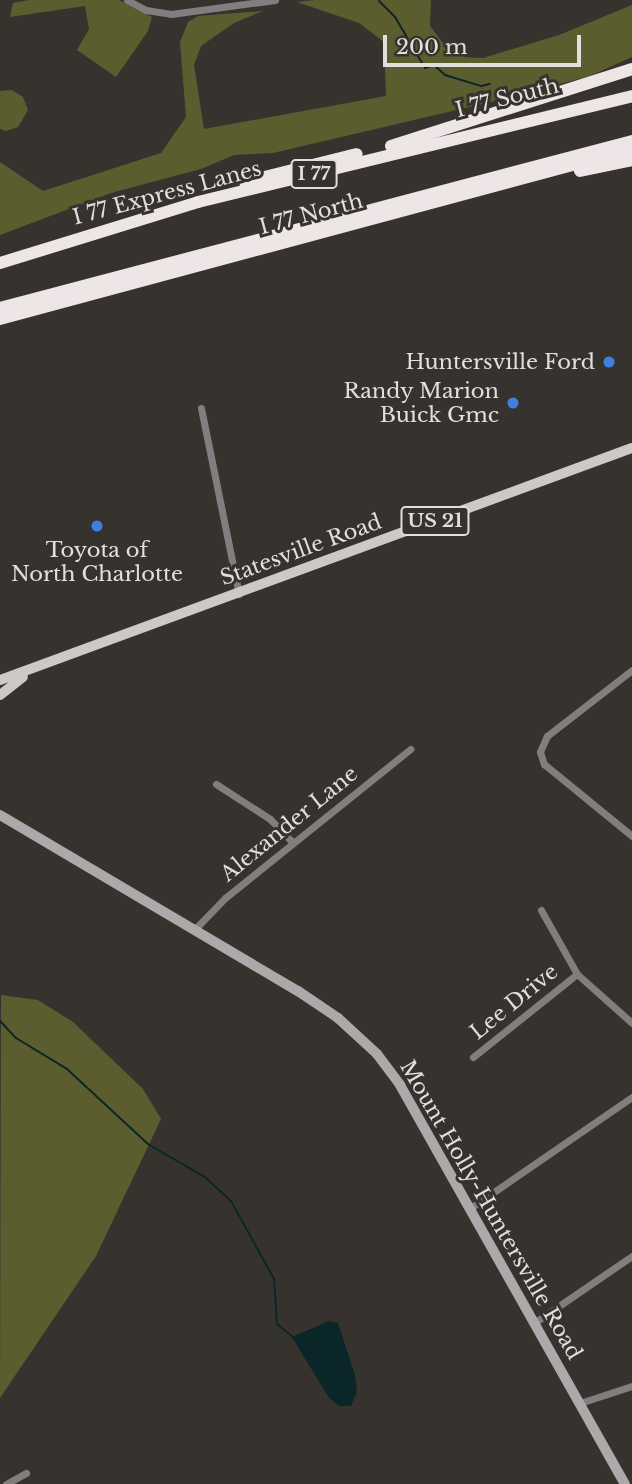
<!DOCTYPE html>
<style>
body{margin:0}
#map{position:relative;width:632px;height:1484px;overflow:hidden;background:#36332f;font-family:"Libre Baskerville",serif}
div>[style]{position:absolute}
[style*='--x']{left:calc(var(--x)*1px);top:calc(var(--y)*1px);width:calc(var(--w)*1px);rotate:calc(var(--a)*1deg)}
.green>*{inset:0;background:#5b5d2f}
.water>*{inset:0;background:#0b2629}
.stream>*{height:2px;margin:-1px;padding:0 1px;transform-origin:1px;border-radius:1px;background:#0b2629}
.street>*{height:7px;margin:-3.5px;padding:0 3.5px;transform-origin:3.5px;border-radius:3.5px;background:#817e7f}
.secondary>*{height:10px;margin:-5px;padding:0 5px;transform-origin:5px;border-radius:5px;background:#ada8a9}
.primary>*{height:10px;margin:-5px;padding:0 5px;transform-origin:5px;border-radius:5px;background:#cfc8c9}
.highway>*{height:12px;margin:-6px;padding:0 6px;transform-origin:6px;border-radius:6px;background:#eee5e7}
.dots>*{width:19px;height:19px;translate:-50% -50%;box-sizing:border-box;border:4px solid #36332f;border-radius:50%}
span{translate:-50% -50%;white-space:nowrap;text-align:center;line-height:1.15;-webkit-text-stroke:6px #36332f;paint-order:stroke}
.shield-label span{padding:2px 5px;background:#36332f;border:2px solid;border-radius:5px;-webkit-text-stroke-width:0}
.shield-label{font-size:19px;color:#e1dfdc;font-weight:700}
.street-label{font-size:21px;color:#e1dfdc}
.poi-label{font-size:21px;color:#e1dfdc}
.right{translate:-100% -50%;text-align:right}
.scale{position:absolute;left:383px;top:35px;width:198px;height:32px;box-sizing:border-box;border:4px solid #e1dfdc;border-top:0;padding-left:9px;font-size:21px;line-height:24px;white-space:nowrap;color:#e1dfdc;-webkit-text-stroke:5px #36332f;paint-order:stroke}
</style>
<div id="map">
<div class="green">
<i style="clip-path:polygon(29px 0,119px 0,152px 17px,148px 31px,116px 77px,77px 50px,89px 29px,85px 6px,10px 17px,13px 3px)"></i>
<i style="clip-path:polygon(315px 0,431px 0,430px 26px,446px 47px,465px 57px,483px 58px,559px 35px,632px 5px,632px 57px,590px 76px,495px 101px,273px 153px,234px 155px,201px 169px,111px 193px,0 235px,0 162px,43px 191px,161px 153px,186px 117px,180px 42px,188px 22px,198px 16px,263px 11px,234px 23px,201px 46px,194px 65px,204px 129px,386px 96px,384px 42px,359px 23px,297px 2px)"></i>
<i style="clip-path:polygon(12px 90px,23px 97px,28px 110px,18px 127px,6px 131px,0 129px,0 91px)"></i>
<i style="clip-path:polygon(1px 995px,38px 1000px,73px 1022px,143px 1089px,161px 1119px,96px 1256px,0 1398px)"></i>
</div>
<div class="water">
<i style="clip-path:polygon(329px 1321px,338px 1323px,355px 1375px,357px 1392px,351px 1406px,339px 1406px,329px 1398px,292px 1337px)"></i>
</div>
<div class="stream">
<i style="--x:379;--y:1;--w:23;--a:45"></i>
<i style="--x:395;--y:17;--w:59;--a:59.5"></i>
<i style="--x:425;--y:68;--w:9;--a:-18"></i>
<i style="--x:434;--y:65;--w:15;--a:42"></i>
<i style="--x:445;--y:75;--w:38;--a:17"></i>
<i style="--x:481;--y:86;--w:9;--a:-13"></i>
<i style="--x:0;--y:1021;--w:23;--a:47"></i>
<i style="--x:16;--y:1038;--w:60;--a:31.3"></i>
<i style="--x:67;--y:1069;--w:110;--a:42.8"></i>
<i style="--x:148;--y:1144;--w:66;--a:30.1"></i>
<i style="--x:205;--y:1177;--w:35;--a:43"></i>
<i style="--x:231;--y:1201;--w:89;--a:61.1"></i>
<i style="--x:274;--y:1279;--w:45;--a:86.2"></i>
<i style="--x:277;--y:1324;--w:22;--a:39"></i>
</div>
<div class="street">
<i style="--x:127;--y:0;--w:21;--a:28"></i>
<i style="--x:146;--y:10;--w:25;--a:9"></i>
<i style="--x:171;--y:14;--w:105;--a:-7.7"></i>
<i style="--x:201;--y:408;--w:190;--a:78.5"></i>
<i style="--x:632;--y:670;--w:108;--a:142.2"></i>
<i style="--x:547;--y:736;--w:17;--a:114"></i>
<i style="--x:540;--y:752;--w:13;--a:72"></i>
<i style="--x:544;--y:764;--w:114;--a:39.3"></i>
<i style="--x:216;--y:784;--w:64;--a:32.9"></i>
<i style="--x:270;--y:819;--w:32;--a:46"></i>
<i style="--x:541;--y:910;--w:73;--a:60.6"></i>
<i style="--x:577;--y:974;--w:74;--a:41.7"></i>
<i style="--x:194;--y:930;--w:45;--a:-45.9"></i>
<i style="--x:225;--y:898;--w:238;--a:-38.8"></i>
<i style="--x:473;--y:1057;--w:133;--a:-38.6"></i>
<i style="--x:469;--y:1209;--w:198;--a:-34.5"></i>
<i style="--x:534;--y:1323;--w:119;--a:-34.4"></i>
<i style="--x:580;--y:1403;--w:55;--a:-18.1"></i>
<i style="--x:6;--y:1484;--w:23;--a:-29"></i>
</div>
<div class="secondary">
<i style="--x:0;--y:815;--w:346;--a:30.6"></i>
<i style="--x:298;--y:991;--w:48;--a:34"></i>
<i style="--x:338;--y:1018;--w:53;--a:42.7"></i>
<i style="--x:377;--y:1054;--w:39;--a:53"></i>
<i style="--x:400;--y:1085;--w:458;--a:60.6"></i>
</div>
<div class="primary">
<i style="--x:0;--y:680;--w:673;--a:-20.16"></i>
<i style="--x:0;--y:695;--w:29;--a:-38"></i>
</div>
<div class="highway">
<i style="--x:391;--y:146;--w:253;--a:-17.7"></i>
<i style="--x:580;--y:171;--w:53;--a:-11.9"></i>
<i style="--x:245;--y:182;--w:115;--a:-14"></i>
<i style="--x:0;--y:263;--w:207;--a:-17.1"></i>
<i style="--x:198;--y:202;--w:447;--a:-13.7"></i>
<i style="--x:0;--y:308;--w:654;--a:-14.8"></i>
<i style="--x:0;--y:319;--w:654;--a:-15.06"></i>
</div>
<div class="dots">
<i style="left:609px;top:362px;background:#3f7fe0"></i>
<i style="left:513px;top:403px;background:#3f7fe0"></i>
<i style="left:97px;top:526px;background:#3f7fe0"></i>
</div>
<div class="shield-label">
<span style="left:314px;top:174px">I 77</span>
<span style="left:435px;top:521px">US 21</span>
</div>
<div class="street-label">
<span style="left:507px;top:98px;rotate:-14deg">I 77 South</span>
<span style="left:167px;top:193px;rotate:-15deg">I 77 Express Lanes</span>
<span style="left:311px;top:214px;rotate:-15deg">I 77 North</span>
<span style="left:301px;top:550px;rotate:-20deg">Statesville Road</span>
<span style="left:289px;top:824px;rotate:-39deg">Alexander Lane</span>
<span style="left:514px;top:1002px;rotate:-39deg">Lee Drive</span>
<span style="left:491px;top:1210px;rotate:60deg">Mount Holly-Huntersville Road</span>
</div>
<div class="poi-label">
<span class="right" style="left:595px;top:362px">Huntersville Ford</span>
<span class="right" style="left:499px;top:403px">Randy Marion<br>Buick Gmc</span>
<span style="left:97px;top:562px">Toyota of<br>North Charlotte</span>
</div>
<div class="scale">200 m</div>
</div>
